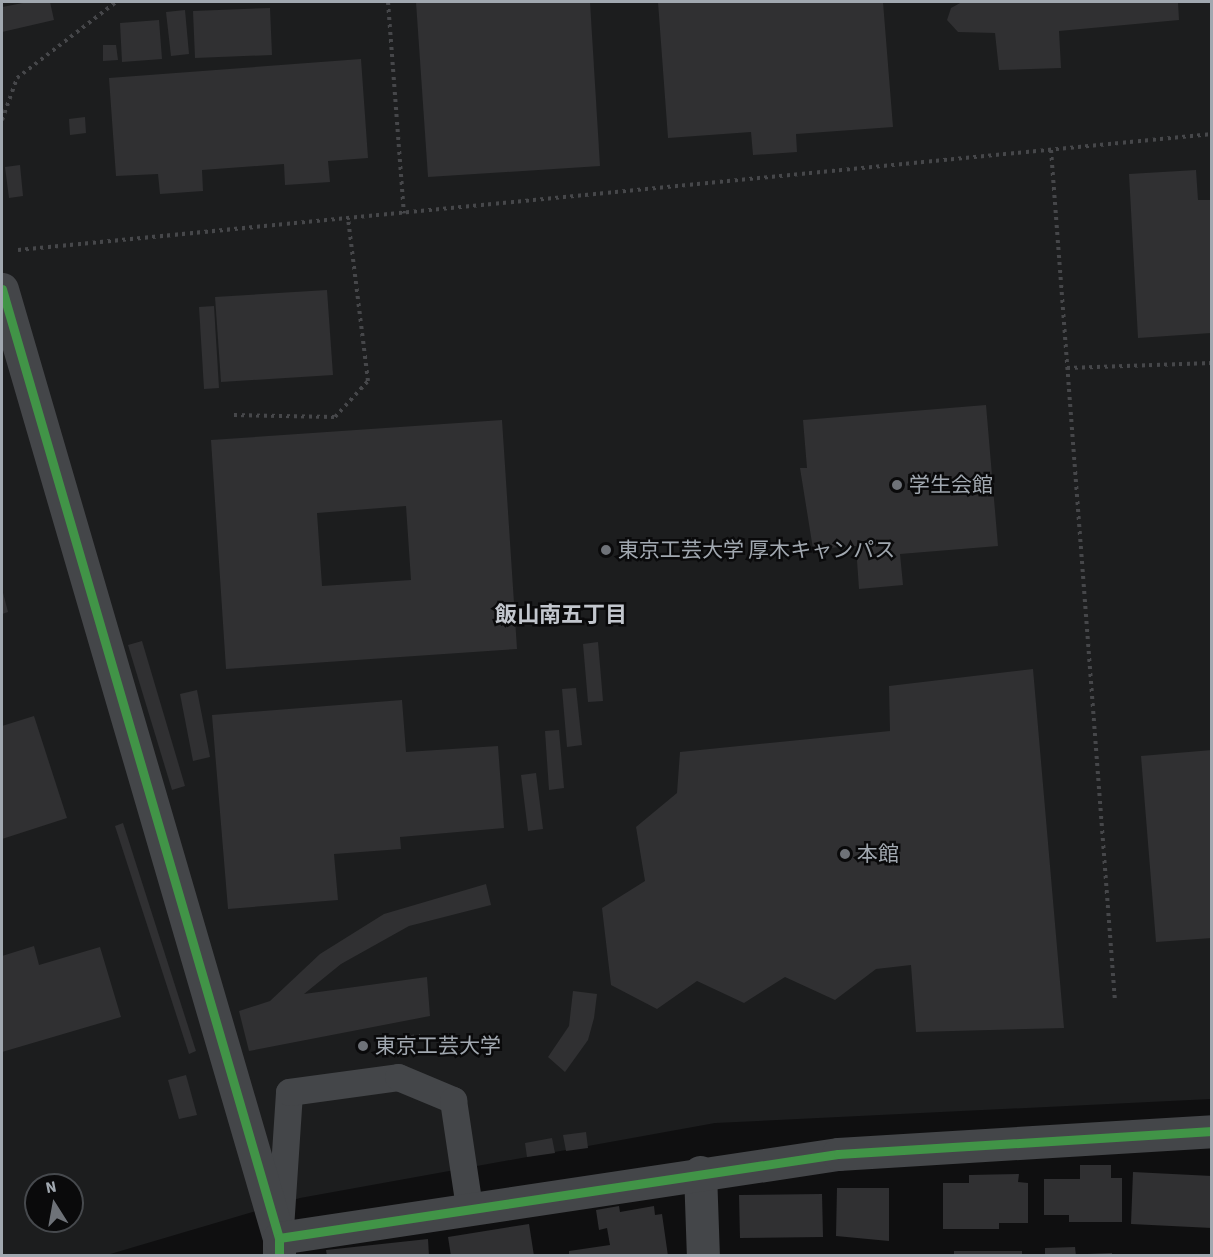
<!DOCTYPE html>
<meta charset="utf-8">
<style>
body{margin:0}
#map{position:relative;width:1213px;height:1257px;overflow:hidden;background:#0f0f10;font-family:"Source Sans 3","Noto Sans JP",sans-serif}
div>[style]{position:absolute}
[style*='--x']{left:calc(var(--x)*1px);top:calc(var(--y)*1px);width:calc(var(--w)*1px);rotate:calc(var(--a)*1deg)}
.built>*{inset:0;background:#1c1d1e}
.building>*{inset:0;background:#303032}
.path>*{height:4px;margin-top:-2px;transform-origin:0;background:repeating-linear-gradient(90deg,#46474a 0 3px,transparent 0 7.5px)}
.service>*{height:27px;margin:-13.5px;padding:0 13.5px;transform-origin:13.5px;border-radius:13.5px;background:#444649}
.minor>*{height:33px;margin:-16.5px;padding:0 16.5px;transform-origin:16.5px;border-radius:16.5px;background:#444649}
.cycleway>*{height:9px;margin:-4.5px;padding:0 4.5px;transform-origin:4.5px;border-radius:4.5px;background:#419447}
.dots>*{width:16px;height:16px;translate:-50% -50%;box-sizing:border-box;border:3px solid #0a0a0b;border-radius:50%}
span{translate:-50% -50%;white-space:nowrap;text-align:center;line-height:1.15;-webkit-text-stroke:5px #0a0a0b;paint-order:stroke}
.poi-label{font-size:21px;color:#a1a8b0}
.left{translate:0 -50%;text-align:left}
.neighbourhood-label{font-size:22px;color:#c2c6cd;font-weight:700}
.frame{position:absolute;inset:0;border:3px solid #a1a8b0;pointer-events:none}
.north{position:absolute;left:24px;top:1173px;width:60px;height:60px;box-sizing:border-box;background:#0a0a0b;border:2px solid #46494d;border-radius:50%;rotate:349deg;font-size:16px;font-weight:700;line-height:24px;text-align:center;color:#a1a8b0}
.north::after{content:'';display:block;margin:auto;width:21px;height:27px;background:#6e7278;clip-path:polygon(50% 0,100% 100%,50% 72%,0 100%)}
</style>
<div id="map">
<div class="built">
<i style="clip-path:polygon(evenodd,2px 2px,1211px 2px,1211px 1099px,715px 1123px,300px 1198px,107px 1255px,2px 1256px,2px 2px,36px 1185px,72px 1185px,72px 1221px,36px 1221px,36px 1185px)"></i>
</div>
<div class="building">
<i style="clip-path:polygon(28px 2px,50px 2px,54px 20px,2px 32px,2px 7px)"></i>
<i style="clip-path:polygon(416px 2px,590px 2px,600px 166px,428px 177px)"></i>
<i style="clip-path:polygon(658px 2px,883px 2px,893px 127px,796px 134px,797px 152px,753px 155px,751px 132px,668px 138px)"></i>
<i style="clip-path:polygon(962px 2px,1178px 2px,1179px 20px,1059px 31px,1061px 68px,999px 70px,995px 33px,958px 32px,947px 20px,951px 8px)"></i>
<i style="clip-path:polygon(270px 8px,272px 55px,195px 58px,193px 11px)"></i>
<i style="clip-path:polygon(185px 10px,189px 54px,171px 56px,166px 12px)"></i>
<i style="clip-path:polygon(159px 20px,162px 59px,122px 62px,120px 23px)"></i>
<i style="clip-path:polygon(103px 45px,116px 45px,118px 60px,103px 61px)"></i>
<i style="clip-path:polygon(361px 59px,368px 158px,328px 161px,330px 182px,285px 185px,284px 164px,202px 170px,203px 191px,160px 194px,158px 174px,116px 176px,109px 78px)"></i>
<i style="clip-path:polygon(85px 117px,86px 133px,70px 135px,69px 119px)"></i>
<i style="clip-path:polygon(20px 165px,23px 196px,9px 198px,5px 167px)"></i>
<i style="clip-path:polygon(1196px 170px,1198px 200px,1212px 200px,1211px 333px,1138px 338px,1129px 174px)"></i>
<i style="clip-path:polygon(327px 290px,333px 375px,221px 382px,215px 297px)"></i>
<i style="clip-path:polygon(214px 306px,219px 388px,204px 389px,199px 307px)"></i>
<i style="clip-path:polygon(986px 405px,998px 546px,900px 554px,903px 585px,859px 589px,856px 546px,813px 549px,800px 468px,807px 468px,803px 420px)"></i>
<i style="clip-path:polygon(evenodd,502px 420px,517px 649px,226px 669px,211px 440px,502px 420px,406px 506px,411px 580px,322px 586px,317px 513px,406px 506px)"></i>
<i style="clip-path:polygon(2px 589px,8px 612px,2px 614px)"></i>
<i style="clip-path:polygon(142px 641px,185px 786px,172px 790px,128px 645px)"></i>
<i style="clip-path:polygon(598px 642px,603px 701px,588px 702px,583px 644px)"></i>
<i style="clip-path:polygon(1033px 669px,1064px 1028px,916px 1032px,911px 965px,876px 969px,835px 1000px,785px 977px,744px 1003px,697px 981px,657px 1009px,611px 985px,602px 908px,645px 881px,636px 827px,677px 793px,680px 752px,890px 731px,889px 686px)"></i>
<i style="clip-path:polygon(576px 688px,582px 745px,567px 747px,562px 689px)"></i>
<i style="clip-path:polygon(197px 690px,210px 757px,193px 761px,180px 694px)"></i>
<i style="clip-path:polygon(402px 700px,406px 752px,498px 746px,504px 828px,400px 837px,401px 849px,334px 854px,338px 900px,228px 909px,212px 715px)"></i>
<i style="clip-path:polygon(34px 716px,67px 818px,2px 839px,2px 726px)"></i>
<i style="clip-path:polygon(559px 730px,564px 788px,549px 790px,545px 731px)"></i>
<i style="clip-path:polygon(1212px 750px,1212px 938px,1156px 942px,1141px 756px)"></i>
<i style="clip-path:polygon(536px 773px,543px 829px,528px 831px,521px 775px)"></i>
<i style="clip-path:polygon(123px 823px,196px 1051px,189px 1054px,115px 826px)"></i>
<i style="clip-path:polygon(486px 884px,491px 905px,409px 926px,341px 964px,304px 994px,427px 977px,430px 1016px,249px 1051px,239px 1011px,270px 1001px,320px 954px,384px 914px)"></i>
<i style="clip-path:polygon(34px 946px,39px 965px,100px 947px,121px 1017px,2px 1052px,2px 956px)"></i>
<i style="clip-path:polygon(573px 991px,597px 994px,594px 1018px,588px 1040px,565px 1072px,548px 1057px,569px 1026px)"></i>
<i style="clip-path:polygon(186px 1075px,197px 1115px,179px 1119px,168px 1080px)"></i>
<i style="clip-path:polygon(586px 1132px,588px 1148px,566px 1151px,563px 1135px)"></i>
<i style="clip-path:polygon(552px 1138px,555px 1153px,527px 1157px,525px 1143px)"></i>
<i style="clip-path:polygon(1080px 1165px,1111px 1165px,1111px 1178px,1122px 1178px,1122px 1222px,1069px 1222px,1069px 1215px,1044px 1215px,1044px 1179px,1080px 1179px)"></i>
<i style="clip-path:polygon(1133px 1172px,1212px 1176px,1212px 1228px,1131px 1224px)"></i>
<i style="clip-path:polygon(1019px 1174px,1018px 1182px,1028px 1183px,1028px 1223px,999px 1223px,999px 1229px,943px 1229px,943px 1183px,969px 1183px,969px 1175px)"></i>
<i style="clip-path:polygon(837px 1188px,889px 1188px,889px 1241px,836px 1236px)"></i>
<i style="clip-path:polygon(822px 1194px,823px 1237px,740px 1238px,739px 1195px)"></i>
<i style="clip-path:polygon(619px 1206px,620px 1212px,654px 1206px,655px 1215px,662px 1214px,668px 1256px,569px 1256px,569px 1251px,610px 1245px,607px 1228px,599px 1230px,596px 1210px)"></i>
<i style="clip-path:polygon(529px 1224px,534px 1256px,451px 1256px,448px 1237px)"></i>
<i style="clip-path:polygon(428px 1239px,429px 1256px,327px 1256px,326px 1250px)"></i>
<i style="clip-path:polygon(1075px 1247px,1076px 1256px,1045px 1256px,1045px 1248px)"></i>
<i style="clip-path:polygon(954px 1251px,1022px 1251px,1022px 1256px,954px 1256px)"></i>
<i style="clip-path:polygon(1112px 1253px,1112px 1256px,1087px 1256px,1087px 1254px)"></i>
</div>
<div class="path">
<i style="--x:388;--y:2;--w:212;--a:85.7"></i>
<i style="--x:2;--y:120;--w:45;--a:-70.3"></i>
<i style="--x:17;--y:78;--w:125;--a:-37.5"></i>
<i style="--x:1051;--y:150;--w:854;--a:85.7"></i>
<i style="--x:18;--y:250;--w:1200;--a:-5.55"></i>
<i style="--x:1067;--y:368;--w:145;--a:-2"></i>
<i style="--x:234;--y:415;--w:101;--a:1.1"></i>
<i style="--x:335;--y:417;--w:49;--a:-47.5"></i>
<i style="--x:368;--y:381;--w:164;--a:-97"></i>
<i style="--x:404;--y:1038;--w:16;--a:-7"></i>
</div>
<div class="service">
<i style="--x:280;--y:1228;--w:136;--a:-86.2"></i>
<i style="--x:289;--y:1092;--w:110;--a:-7.8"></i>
<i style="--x:398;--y:1077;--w:60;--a:22.7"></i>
<i style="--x:453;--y:1100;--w:108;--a:81.5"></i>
</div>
<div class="minor">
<i style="--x:2;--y:289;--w:989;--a:73.73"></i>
<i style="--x:279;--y:1238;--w:18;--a:90"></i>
<i style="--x:700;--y:1172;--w:84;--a:88"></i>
<i style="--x:279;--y:1238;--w:565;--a:-8.55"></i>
<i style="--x:838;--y:1154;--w:375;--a:-3.5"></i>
</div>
<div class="cycleway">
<i style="--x:2;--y:289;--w:989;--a:73.73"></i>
<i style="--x:279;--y:1238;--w:18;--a:90"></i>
<i style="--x:279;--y:1238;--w:565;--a:-8.55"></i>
<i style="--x:838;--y:1154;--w:375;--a:-3.5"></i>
</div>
<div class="dots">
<i style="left:897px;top:485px;background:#6e7278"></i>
<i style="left:606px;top:550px;background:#6e7278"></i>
<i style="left:845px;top:854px;background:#6e7278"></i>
<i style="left:363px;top:1046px;background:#6e7278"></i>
</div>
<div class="poi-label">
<span class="left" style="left:909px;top:485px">学生会館</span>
<span class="left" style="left:618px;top:550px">東京工芸大学 厚木キャンパス</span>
<span class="left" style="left:857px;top:854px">本館</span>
<span class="left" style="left:375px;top:1046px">東京工芸大学</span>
</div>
<div class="neighbourhood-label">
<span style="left:561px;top:616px">飯山南五丁目</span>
</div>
<div class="frame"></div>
<div class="north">N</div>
</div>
